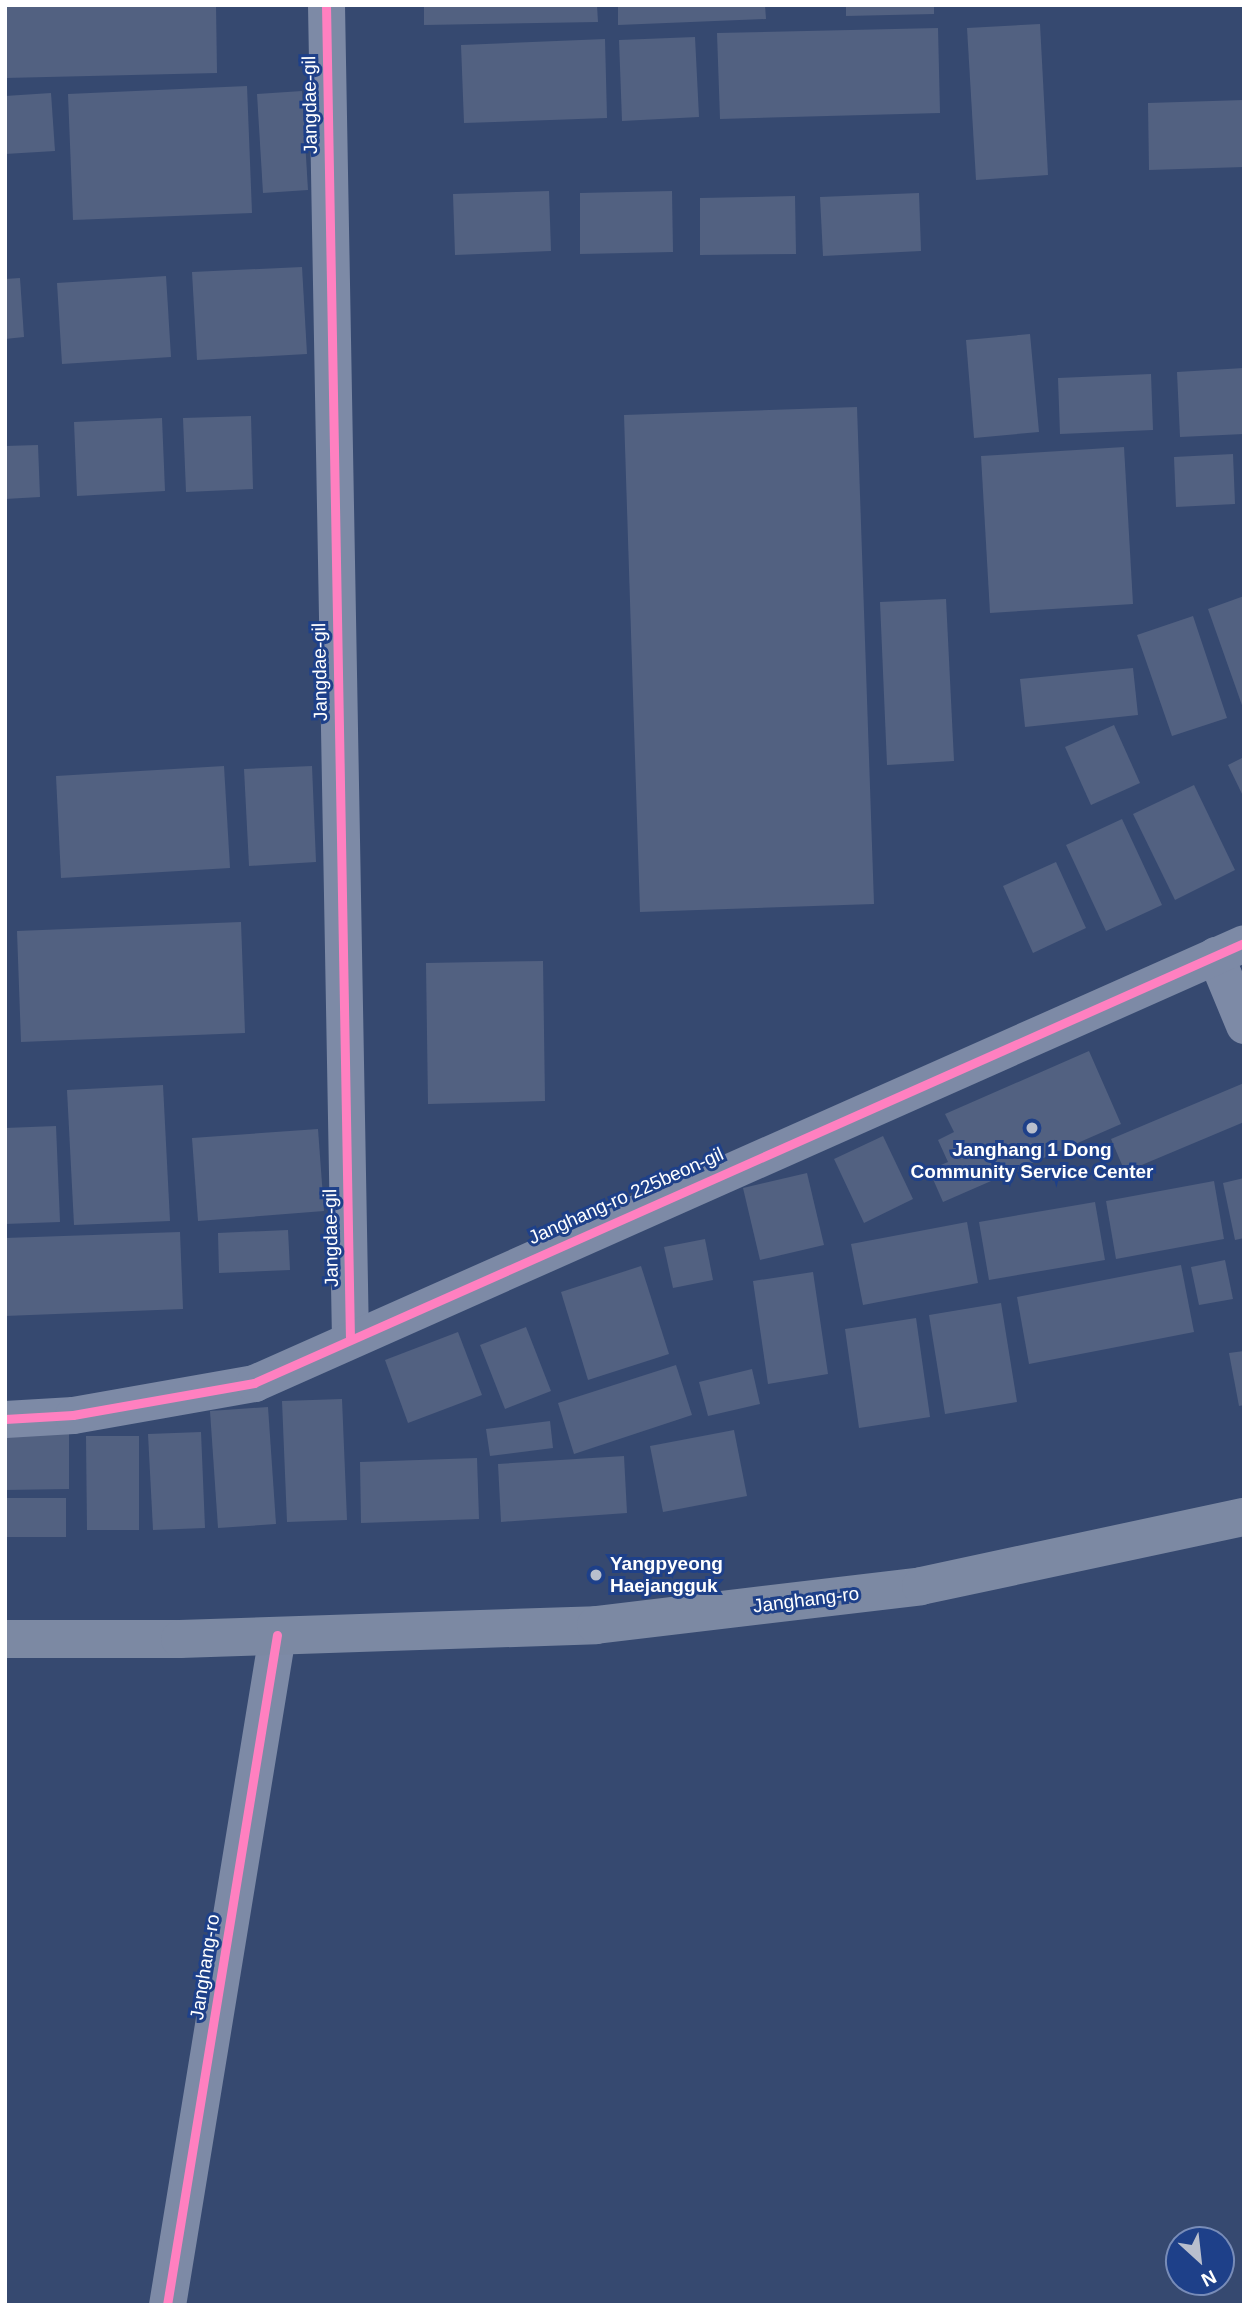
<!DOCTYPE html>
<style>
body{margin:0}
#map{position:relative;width:1249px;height:2310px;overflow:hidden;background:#364970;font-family:Arial,sans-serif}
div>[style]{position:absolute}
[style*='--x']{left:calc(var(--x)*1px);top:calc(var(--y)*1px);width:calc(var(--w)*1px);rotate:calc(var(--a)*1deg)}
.building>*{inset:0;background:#526181}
.minor>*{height:37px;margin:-18.5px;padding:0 18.5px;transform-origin:18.5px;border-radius:18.5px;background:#7d8aa6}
.major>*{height:38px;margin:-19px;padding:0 19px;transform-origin:19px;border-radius:19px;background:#7c89a3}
.cycleway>*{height:9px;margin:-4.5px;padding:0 4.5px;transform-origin:4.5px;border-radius:4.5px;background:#ff80c0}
.dots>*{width:19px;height:19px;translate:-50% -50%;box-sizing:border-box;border:4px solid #1e4089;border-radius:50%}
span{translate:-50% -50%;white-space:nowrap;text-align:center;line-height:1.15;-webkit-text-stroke:6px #1e4089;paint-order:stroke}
.street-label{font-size:19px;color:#fff}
.poi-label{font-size:19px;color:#fff;font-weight:700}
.left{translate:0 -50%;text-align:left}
.frame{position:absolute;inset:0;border:7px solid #fff;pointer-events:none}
.north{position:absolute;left:1165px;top:2226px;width:70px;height:70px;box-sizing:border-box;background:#1e4089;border:2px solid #788cb8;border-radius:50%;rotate:153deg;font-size:19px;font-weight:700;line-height:28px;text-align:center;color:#fff}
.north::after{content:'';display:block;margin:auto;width:24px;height:32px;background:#b9bfcd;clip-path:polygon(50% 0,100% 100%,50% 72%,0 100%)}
</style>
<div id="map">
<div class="building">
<i style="clip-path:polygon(5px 5px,216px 5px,217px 73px,5px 78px)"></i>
<i style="clip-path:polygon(424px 5px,597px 5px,598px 22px,424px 25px)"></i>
<i style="clip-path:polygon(618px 5px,765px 5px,766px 19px,618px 25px)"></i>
<i style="clip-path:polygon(846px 5px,934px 5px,934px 14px,846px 16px)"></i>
<i style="clip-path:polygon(1040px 24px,1048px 175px,976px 180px,967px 28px)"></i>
<i style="clip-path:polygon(938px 28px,940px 113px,720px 119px,717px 33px)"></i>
<i style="clip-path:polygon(695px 37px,699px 117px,622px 121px,619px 40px)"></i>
<i style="clip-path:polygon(605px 39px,607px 118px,464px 123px,461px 45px)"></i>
<i style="clip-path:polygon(247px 86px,252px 213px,73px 220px,68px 94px)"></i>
<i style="clip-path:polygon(302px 91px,308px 190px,263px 193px,257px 94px)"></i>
<i style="clip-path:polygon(51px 93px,55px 151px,5px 154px,5px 96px)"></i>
<i style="clip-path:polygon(1244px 100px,1244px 167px,1149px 170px,1148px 103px)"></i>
<i style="clip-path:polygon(549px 191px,551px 251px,455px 255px,453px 194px)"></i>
<i style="clip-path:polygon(672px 191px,673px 252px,580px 254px,580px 193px)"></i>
<i style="clip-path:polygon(919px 193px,921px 251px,823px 256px,820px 197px)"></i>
<i style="clip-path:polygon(795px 196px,796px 254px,700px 255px,700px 198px)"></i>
<i style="clip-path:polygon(302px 267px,307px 354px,197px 360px,192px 272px)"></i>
<i style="clip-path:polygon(166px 276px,171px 357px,62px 364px,57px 283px)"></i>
<i style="clip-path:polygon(20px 278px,24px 337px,5px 339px,5px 279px)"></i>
<i style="clip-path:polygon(1030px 334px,1039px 432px,974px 438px,966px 340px)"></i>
<i style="clip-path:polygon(1244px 368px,1244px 434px,1180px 437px,1177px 372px)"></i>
<i style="clip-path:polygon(1151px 374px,1153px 430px,1060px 434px,1058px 378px)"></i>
<i style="clip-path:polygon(857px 407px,874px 904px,640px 912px,624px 415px)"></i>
<i style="clip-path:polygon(251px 416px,253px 489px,186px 492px,183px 418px)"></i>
<i style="clip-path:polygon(162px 418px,165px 491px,77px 496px,74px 422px)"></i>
<i style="clip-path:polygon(38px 445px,40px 497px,5px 499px,5px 446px)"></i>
<i style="clip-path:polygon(1124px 447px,1133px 604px,990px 613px,981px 456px)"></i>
<i style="clip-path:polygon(1233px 454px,1235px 504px,1176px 507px,1174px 457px)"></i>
<i style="clip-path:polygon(1244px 596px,1244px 708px,1243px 708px,1208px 609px)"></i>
<i style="clip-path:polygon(946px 599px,954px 761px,887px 765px,880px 602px)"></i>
<i style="clip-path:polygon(1193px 616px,1227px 718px,1172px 736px,1137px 635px)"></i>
<i style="clip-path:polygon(1133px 668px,1138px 715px,1025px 727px,1020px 679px)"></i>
<i style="clip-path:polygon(1114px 725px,1140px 783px,1091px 805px,1065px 747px)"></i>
<i style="clip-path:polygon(1244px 757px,1244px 798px,1228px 765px)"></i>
<i style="clip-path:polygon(224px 766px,230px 868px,61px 878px,56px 776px)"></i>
<i style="clip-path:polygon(312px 766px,316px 862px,249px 866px,244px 769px)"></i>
<i style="clip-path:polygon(1194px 785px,1235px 870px,1175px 900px,1133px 814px)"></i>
<i style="clip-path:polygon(1122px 819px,1162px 905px,1106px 931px,1066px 845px)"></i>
<i style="clip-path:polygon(1056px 862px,1086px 928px,1033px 953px,1003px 886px)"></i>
<i style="clip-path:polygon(241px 922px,245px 1033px,21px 1042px,17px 931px)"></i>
<i style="clip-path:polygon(543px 961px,545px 1101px,428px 1104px,426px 963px)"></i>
<i style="clip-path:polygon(1089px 1051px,1121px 1124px,943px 1202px,929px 1170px,948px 1162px,938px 1140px,954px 1132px,945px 1114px)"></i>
<i style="clip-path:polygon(1244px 1083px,1244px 1122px,1125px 1172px,1111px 1139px)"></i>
<i style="clip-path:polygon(163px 1085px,170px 1221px,74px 1225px,67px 1090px)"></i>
<i style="clip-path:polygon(56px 1126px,60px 1222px,5px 1224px,5px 1128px)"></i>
<i style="clip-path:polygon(318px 1129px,324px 1211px,198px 1221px,192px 1138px)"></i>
<i style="clip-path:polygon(883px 1136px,913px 1199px,864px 1223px,834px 1159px)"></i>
<i style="clip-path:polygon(807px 1173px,824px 1245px,760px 1260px,743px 1188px)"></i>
<i style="clip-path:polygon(1244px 1178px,1244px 1238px,1235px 1240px,1223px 1183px)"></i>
<i style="clip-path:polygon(1214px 1181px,1224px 1239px,1116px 1259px,1106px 1201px)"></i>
<i style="clip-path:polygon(1095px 1202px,1105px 1260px,989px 1280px,979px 1222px)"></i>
<i style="clip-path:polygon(967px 1222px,978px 1283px,863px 1305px,851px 1244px)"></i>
<i style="clip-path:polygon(288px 1230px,290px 1270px,219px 1273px,218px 1233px)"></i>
<i style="clip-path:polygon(180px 1232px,183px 1309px,5px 1316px,5px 1238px)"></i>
<i style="clip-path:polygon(705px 1239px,713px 1280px,673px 1288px,664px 1247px)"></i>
<i style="clip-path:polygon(1225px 1260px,1233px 1299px,1199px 1305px,1191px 1267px)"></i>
<i style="clip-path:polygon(1181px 1265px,1194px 1332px,1029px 1364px,1017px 1297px)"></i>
<i style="clip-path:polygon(641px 1266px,669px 1354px,588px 1380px,561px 1292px)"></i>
<i style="clip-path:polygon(813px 1272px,828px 1374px,768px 1384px,753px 1281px)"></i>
<i style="clip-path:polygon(1001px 1303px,1017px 1402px,945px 1414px,929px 1315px)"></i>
<i style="clip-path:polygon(916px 1318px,930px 1417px,859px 1428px,845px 1329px)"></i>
<i style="clip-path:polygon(526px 1327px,551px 1391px,505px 1409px,480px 1345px)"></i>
<i style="clip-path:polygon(458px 1332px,482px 1395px,408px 1423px,385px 1360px)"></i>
<i style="clip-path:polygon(1244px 1351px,1244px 1405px,1239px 1406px,1229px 1353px)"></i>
<i style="clip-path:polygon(676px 1365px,692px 1415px,574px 1454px,558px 1403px)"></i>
<i style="clip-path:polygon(752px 1369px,760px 1404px,708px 1416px,699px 1382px)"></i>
<i style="clip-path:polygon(342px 1399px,347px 1520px,287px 1522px,282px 1401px)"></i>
<i style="clip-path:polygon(268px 1407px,276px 1524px,218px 1528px,210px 1411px)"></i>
<i style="clip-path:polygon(550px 1421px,553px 1448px,490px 1456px,486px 1429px)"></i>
<i style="clip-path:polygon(734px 1430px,747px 1496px,663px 1512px,650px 1446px)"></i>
<i style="clip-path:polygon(201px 1432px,205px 1528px,153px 1530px,148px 1434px)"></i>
<i style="clip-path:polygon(69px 1433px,69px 1489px,5px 1490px,5px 1435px)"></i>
<i style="clip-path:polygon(86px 1436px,139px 1436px,139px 1530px,87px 1530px)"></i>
<i style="clip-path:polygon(624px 1456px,627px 1513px,501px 1522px,498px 1464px)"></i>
<i style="clip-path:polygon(477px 1458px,479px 1519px,361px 1523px,360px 1462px)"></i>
<i style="clip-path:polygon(5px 1498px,66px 1498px,66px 1537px,5px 1537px)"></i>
</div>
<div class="minor">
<i style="--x:326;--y:5;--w:1332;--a:88.97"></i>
<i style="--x:1215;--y:955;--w:76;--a:67.5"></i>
<i style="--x:5;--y:1419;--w:68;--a:-3.4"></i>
<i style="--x:73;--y:1415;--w:184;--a:-10"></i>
<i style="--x:254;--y:1383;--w:1083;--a:-23.96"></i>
<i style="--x:167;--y:2305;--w:679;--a:-80.68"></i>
</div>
<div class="major">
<i style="--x:5;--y:1639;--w:175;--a:0"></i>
<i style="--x:180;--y:1639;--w:416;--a:-1.9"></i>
<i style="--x:596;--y:1625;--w:327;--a:-6.8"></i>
<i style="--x:921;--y:1586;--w:330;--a:-12.1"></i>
</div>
<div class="cycleway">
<i style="--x:326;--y:5;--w:1332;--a:88.97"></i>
<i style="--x:5;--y:1419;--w:68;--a:-3.4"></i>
<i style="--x:73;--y:1415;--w:184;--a:-10"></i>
<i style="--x:254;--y:1383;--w:1083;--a:-23.96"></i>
<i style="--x:167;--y:2305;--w:679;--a:-80.68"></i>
</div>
<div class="dots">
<i style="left:1032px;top:1128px;background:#b9bfcd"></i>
<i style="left:596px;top:1575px;background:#b9bfcd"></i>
</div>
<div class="street-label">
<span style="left:310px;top:105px;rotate:-91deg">Jangdae-gil</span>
<span style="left:320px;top:672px;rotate:-91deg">Jangdae-gil</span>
<span style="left:626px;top:1196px;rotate:-24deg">Janghang-ro 225beon-gil</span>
<span style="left:331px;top:1238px;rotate:-91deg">Jangdae-gil</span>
<span style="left:806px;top:1600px;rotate:-7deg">Janghang-ro</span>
<span style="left:205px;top:1967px;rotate:-81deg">Janghang-ro</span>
</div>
<div class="poi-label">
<span style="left:1032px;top:1161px">Janghang 1 Dong<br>Community Service Center</span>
<span class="left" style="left:610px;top:1575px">Yangpyeong<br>Haejangguk</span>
</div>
<div class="frame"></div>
<div class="north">N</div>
</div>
